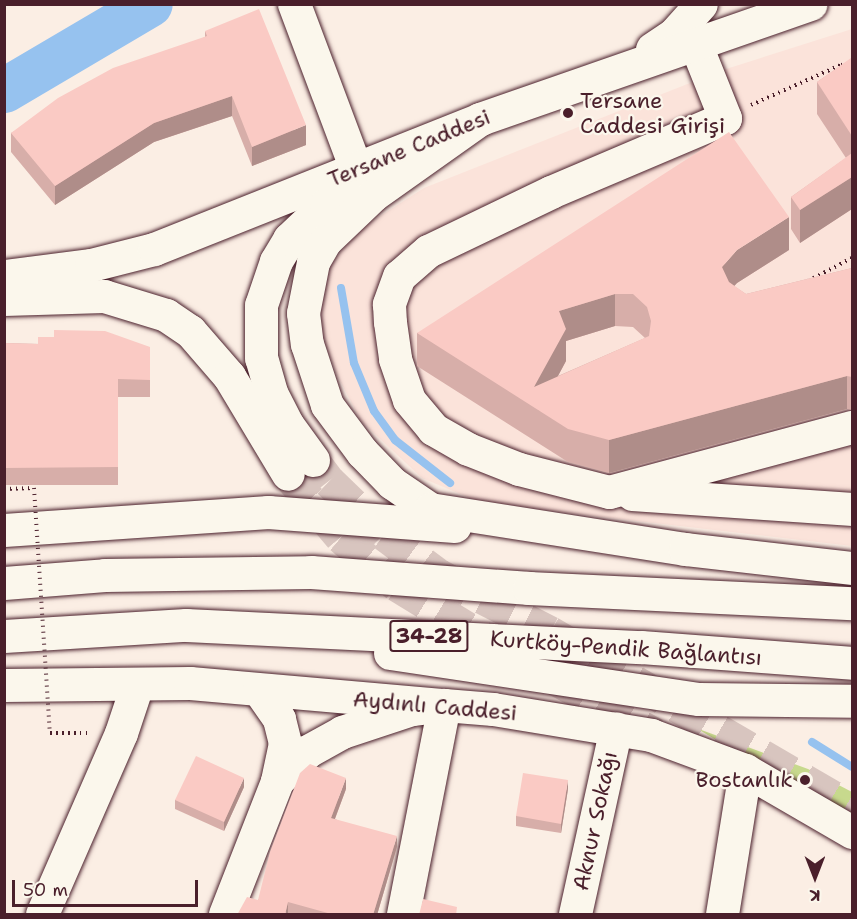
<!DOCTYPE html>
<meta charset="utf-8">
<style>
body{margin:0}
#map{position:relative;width:857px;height:919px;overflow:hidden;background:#fbeee4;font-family:"Shantell Sans",sans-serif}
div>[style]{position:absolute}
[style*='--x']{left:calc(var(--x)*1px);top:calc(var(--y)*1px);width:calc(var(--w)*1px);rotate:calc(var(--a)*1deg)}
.built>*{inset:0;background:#fbe3da}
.green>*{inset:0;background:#c7d98d}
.stream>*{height:8px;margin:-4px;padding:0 4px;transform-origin:4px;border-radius:4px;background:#96c2ef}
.river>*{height:45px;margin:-22.5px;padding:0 22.5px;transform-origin:22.5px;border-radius:22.5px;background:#96c2ef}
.minor-tunnel>*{height:33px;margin-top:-16.5px;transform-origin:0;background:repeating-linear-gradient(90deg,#d8c5bf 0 33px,transparent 0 49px)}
.path>*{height:4px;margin-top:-2px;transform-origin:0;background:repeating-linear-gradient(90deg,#4a1f2b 0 1.5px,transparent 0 6px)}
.roads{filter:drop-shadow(0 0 2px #4a1f2b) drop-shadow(0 0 2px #4a1f2b)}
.minor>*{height:33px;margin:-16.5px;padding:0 16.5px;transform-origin:16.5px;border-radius:16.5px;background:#fbf7ec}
.major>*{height:33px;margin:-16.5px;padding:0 16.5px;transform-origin:16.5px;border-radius:16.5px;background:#fbf7ec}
.highway>*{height:33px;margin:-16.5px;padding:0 16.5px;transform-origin:16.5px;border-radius:16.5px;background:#fbf7ec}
.path-bridge>*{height:4px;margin-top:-2px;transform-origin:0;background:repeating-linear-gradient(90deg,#4a1f2b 0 1.5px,transparent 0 6px)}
.wall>*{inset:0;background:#d7aea9}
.shaded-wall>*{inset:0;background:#af8d89}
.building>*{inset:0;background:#facac4}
.dots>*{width:16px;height:16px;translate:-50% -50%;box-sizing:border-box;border:3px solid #fbf7ec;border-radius:50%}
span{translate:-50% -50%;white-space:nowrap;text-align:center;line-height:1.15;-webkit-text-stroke:4.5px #fbf7ec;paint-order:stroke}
.shield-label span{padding:2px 4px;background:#fbf7ec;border:2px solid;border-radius:4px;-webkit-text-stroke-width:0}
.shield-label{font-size:21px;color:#4a1f2b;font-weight:700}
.poi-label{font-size:22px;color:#4a1f2b}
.left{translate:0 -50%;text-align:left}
.right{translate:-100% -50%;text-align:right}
.street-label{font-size:22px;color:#4a1f2b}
.frame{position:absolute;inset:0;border:6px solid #4a1f2b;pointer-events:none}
.north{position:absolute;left:785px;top:847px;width:60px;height:60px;-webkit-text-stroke:4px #fbf7ec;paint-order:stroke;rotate:180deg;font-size:16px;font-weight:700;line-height:24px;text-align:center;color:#4a1f2b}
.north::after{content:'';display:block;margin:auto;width:21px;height:27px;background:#4a1f2b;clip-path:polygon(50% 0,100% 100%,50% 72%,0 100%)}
.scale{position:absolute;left:12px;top:880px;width:186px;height:27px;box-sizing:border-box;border:3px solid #4a1f2b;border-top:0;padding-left:8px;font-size:18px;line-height:21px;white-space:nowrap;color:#4a1f2b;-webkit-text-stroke:4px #fbf7ec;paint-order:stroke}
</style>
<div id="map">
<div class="built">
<i style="clip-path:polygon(852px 29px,852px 546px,482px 503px,422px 478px,361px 421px,337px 375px,322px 334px,321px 294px,331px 265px,357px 231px,424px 188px,723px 70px)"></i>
</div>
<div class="green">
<i style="clip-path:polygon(696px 728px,808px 769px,852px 792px,852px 820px)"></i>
</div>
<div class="stream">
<i style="--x:341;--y:288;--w:76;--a:80.2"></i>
<i style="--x:354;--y:363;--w:52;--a:67.4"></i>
<i style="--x:374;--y:411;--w:36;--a:54"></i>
<i style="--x:395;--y:440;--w:70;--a:38"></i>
<i style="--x:812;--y:742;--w:47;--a:32"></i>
</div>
<div class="river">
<i style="--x:4;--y:90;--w:169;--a:-30.5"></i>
</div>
<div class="minor-tunnel">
<i style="--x:313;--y:460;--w:26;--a:53"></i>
<i style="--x:329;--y:481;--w:76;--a:43.9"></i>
<i style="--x:384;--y:534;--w:69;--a:36.7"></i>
<i style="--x:439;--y:575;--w:125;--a:27.2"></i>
<i style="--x:550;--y:632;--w:350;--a:30.2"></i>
<i style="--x:288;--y:474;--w:82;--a:49.9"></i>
<i style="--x:341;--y:537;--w:74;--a:40.6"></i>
<i style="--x:397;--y:585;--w:111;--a:31.4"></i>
<i style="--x:556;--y:679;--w:113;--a:29.1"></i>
</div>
<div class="path">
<i style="--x:751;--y:105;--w:98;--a:-24"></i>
<i style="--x:841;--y:65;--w:11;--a:-5"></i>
<i style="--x:808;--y:281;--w:50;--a:-27.6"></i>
<i style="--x:4;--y:489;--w:30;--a:-2"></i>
<i style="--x:50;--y:733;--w:41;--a:0"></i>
</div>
<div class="roads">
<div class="minor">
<i style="--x:294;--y:4;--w:176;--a:69.4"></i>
<i style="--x:695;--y:43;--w:81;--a:68.2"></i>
<i style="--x:725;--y:118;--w:189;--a:157"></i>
<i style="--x:551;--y:192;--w:136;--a:154.4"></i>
<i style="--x:428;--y:251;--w:38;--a:139"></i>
<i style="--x:399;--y:276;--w:30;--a:110"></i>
<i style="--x:389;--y:304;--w:18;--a:87"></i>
<i style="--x:390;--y:322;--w:37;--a:82"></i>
<i style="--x:395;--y:359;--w:43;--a:71.1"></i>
<i style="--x:409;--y:400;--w:38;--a:50"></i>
<i style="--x:433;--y:429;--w:40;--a:29.7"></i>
<i style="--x:468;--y:449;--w:55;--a:21.4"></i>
<i style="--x:519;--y:469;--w:93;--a:14.3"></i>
<i style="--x:609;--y:492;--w:252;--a:-15"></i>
<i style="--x:652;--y:49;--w:27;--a:-34"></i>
<i style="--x:674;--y:34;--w:40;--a:-48"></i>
<i style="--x:4;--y:276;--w:88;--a:-7.2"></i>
<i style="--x:91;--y:265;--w:65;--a:-14.3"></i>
<i style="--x:154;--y:249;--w:351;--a:-21.7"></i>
<i style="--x:480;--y:119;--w:350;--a:-19.2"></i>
<i style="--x:4;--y:299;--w:100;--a:-1.7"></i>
<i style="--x:104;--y:296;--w:65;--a:17"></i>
<i style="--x:166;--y:315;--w:29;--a:34"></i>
<i style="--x:190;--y:331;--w:60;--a:49.1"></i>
<i style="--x:229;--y:376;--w:114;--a:59"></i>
<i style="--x:313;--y:460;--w:44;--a:-125.8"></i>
<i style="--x:287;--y:424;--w:36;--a:-117"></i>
<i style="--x:271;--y:392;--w:35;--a:-106"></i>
<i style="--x:261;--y:358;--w:53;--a:-90"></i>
<i style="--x:261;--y:305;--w:46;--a:-71.2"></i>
<i style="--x:276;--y:261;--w:26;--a:-59"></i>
<i style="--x:289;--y:239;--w:51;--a:-43.4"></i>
<i style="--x:326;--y:204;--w:40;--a:-32.9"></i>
<i style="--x:632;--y:494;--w:221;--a:3.9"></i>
<i style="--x:4;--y:685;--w:186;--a:-0.6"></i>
<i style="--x:190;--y:683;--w:255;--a:5"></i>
<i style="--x:444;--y:705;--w:213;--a:101.1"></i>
<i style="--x:42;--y:914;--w:197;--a:-66.4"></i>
<i style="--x:121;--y:733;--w:51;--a:-71.6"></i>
<i style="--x:575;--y:914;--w:190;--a:-77.6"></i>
<i style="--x:722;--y:914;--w:146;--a:-80.9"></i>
</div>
<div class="major">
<i style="--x:259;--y:690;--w:35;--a:55"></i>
<i style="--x:279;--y:719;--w:25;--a:76"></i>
<i style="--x:285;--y:743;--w:39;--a:102"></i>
<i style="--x:225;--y:914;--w:143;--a:-68.6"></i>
<i style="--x:277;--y:781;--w:43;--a:-44.1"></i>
<i style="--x:308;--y:751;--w:39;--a:-29"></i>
<i style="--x:342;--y:732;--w:74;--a:-18.2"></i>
<i style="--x:412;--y:709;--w:32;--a:-7"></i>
<i style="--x:444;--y:705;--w:49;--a:4.7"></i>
<i style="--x:493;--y:709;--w:160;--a:9.3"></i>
<i style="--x:651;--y:735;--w:100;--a:20.4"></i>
<i style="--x:745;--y:770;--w:124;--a:30.1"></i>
</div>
<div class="highway">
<i style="--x:480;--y:119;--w:131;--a:144.6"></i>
<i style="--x:373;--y:195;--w:66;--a:136.2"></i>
<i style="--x:325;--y:241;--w:24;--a:120"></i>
<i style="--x:313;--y:262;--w:52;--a:101.1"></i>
<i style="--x:303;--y:313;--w:31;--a:83"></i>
<i style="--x:307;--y:344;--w:64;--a:71.8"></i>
<i style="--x:327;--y:405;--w:59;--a:53.3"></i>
<i style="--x:362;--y:452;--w:43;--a:45.9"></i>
<i style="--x:392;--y:483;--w:46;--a:34.4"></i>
<i style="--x:430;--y:509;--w:258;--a:8.9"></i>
<i style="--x:685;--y:549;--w:168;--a:6.5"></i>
<i style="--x:4;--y:530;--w:265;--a:-3.9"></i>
<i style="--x:268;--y:512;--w:187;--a:4.3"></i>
<i style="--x:4;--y:583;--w:101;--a:-4.5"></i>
<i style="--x:105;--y:575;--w:206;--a:-0.8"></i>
<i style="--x:311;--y:572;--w:219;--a:4.2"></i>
<i style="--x:529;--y:588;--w:323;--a:2.7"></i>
<i style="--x:4;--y:636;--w:182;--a:-3.5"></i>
<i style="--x:186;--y:625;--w:456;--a:2.8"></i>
<i style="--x:641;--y:647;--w:212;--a:4.3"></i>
<i style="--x:390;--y:653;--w:312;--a:8.5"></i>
<i style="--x:699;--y:699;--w:153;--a:0.7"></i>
</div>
</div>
<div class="path-bridge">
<i style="--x:34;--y:488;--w:246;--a:86.3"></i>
</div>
<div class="wall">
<i style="clip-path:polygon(205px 31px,306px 145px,252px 166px,232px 116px,154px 142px,55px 205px,11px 152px,11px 133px,205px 37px)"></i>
<i style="clip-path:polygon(852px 58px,852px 209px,800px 243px,791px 229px,791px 197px,846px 158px,817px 114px,817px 82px)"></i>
<i style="clip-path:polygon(evenodd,789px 250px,737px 283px,734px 286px,746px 294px,852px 268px,852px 410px,847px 409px,609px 473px,568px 462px,417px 366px,417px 333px,789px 250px,615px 326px,633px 327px,645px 338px,558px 376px,566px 361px,566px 341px,615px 326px)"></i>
<i style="clip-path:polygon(4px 343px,150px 347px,150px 397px,118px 397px,118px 485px,4px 485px)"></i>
<i style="clip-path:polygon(244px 787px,224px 831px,175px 809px,175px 800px)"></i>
<i style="clip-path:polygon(346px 789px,335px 819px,397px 847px,377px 915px,292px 915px,258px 900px)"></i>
<i style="clip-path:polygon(568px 789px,561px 833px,516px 826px,516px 816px)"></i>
</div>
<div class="shaded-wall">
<i style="clip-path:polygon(232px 96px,232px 116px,154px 142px,55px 205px,55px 186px,154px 123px)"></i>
<i style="clip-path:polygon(306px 125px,306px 145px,252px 166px,252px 147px)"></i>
<i style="clip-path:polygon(852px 177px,852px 209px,800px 243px,800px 210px)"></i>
<i style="clip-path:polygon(789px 217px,789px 250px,737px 283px,722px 299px,722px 267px,737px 250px)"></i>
<i style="clip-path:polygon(615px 294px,615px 326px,566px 341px,566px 361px,539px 411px,534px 387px,559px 311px)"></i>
<i style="clip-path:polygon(847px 376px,847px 409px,609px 473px,609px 440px)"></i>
<i style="clip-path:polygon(244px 778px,244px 787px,224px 831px,224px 822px)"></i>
<i style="clip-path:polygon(346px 778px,346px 789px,331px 829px,331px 818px)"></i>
<i style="clip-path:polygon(568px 780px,568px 789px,561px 833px,561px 824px)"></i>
<i style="clip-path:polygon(397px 836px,397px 847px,377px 915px,373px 915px)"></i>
<i style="clip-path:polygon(288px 902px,288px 915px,285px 915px)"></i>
</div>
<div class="building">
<i style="clip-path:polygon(259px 9px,306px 125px,252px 147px,232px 96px,154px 123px,55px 186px,11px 133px,58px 98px,113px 68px,207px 36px,205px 31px)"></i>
<i style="clip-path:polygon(851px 58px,852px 58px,852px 136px,817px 82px)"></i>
<i style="clip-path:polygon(evenodd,729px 132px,789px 217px,737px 250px,722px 267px,729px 282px,746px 294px,852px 268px,852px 377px,847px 376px,609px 440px,568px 429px,417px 333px,729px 132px,615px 294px,633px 294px,647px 307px,651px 321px,649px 336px,534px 387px,566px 329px,559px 311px,615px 294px)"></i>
<i style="clip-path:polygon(852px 153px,852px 177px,800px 210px,791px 197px)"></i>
<i style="clip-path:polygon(54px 330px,105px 331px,150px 347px,150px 380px,118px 379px,118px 467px,4px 468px,4px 343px,38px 344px,38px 337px,54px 337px)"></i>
<i style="clip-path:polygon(196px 756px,244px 778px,224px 822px,175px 800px)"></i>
<i style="clip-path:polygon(310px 764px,346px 778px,331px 818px,397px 836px,373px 915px,335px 915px,288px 902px,285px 915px,237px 915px,247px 897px,258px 900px,270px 852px,300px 773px)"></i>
<i style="clip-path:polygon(523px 773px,568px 780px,561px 824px,516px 816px)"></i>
<i style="clip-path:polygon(423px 899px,457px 907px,456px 915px,419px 915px)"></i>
</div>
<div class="dots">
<i style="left:568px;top:113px;background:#4a1f2b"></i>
<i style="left:805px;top:780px;background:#4a1f2b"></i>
</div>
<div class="shield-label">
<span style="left:429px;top:636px">34-28</span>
</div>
<div class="poi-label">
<span class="left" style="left:580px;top:113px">Tersane<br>Caddesi Girişi</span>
<span class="right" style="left:793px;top:780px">Bostanlık</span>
</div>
<div class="street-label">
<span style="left:409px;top:148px;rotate:-22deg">Tersane Caddesi</span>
<span style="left:626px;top:648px;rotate:4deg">Kurtköy-Pendik Bağlantısı</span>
<span style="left:435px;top:706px;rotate:5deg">Aydınlı Caddesi</span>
<span style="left:595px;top:821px;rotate:-78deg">Aknur Sokağı</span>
</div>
<div class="frame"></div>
<div class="north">K</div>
<div class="scale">50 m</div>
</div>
